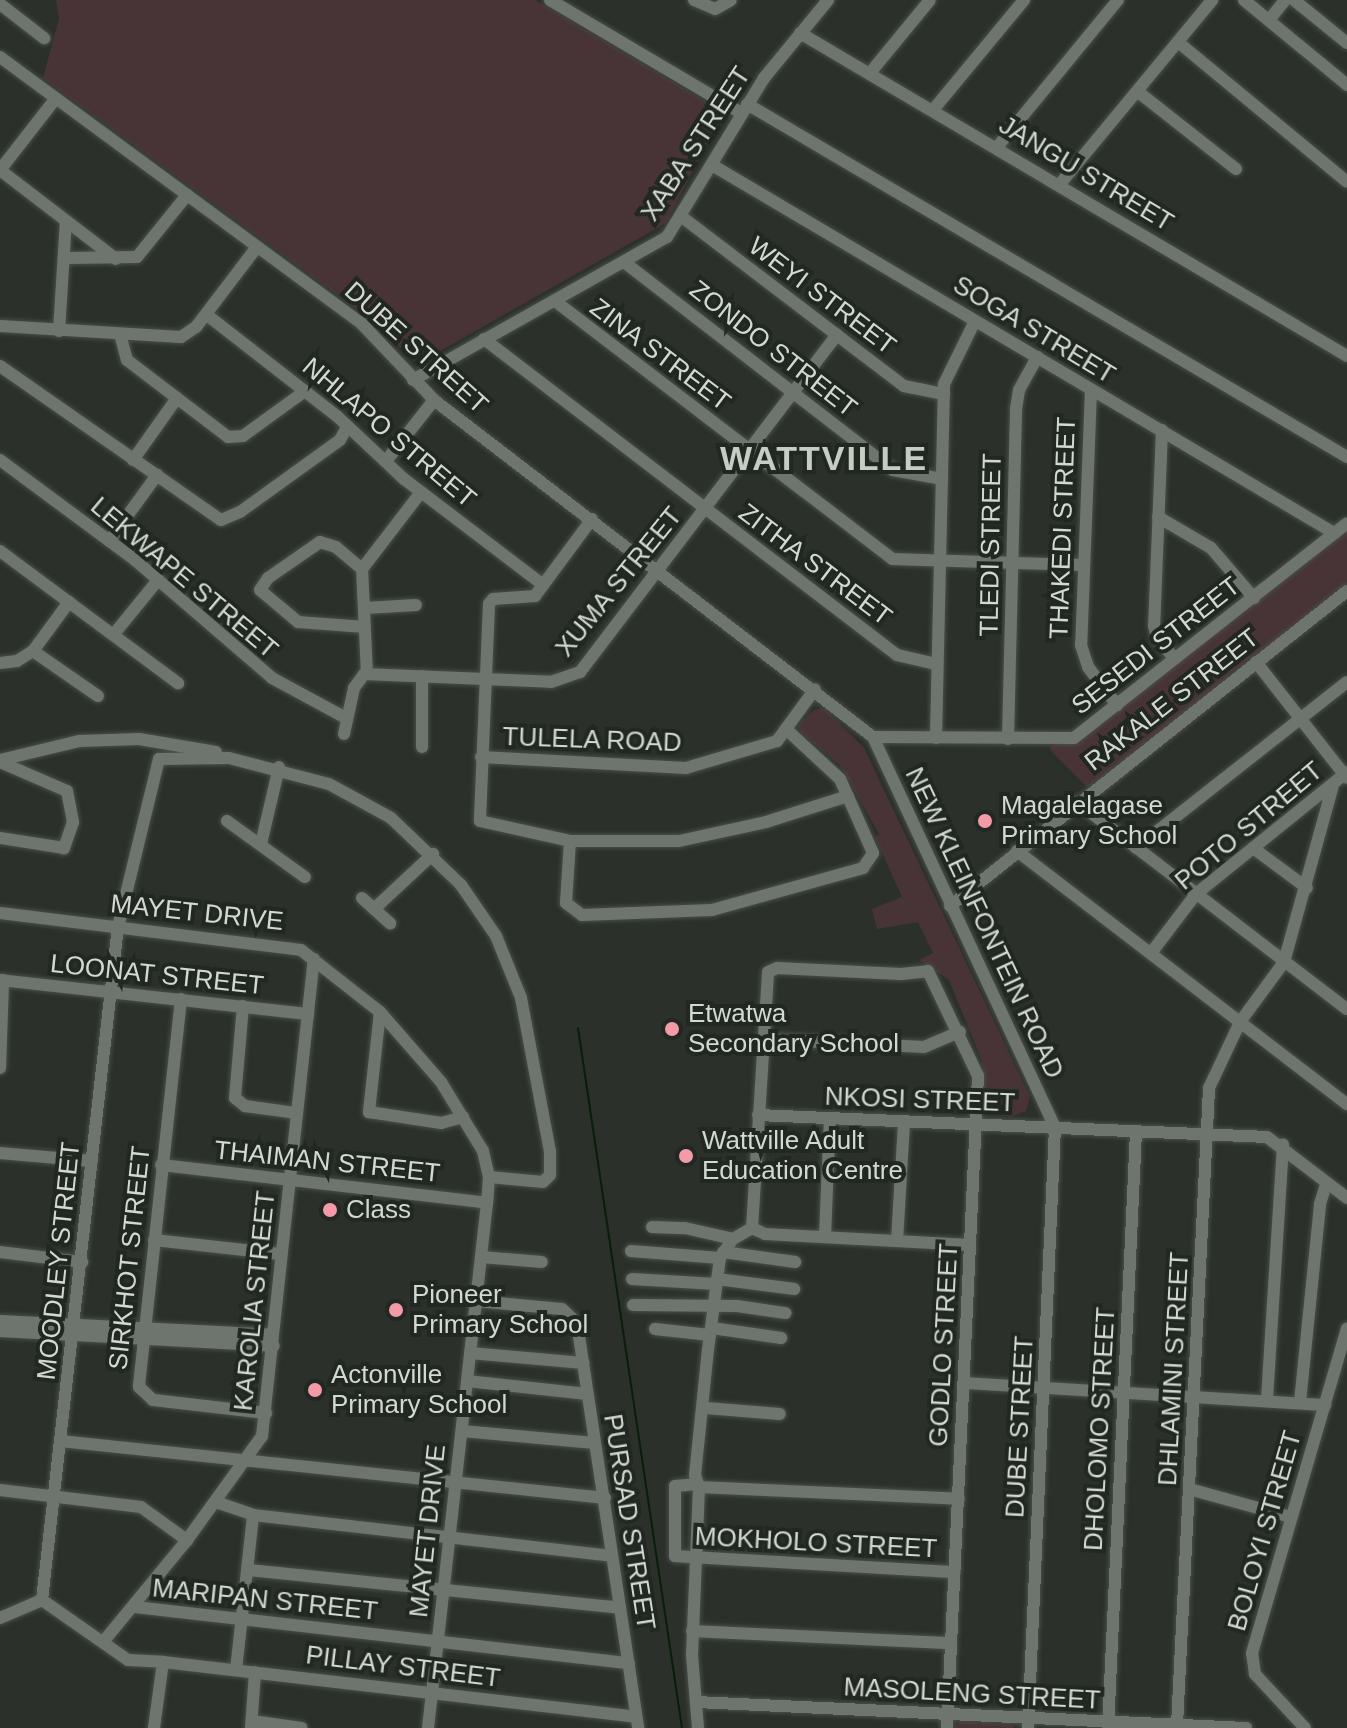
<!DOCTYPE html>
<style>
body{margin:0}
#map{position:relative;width:1347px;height:1728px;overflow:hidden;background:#2b312a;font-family:Helvetica,sans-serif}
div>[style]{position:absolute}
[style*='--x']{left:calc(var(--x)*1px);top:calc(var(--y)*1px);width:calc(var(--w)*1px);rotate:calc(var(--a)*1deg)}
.green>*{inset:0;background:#483437}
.stream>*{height:2px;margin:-1px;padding:0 1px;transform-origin:1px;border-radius:1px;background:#0a1d0a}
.roads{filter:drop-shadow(0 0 2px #494e49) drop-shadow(0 0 2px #494e49)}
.minor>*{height:12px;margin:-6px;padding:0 6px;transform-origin:6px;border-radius:6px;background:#6e756e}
.dots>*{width:22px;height:22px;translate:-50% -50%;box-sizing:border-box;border:4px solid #212721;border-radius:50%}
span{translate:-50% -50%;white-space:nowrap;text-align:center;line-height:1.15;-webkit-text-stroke:8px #212721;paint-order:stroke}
.street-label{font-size:26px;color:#d4d8d4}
.poi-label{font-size:26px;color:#d4d8d4}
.left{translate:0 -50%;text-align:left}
.district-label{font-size:34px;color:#c5cdc5;font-weight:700;letter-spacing:2px}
</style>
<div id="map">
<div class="green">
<i style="clip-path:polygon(56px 0,535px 0,723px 112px,666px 223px,433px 355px,410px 357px,373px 321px,43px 78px,59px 19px)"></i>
<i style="clip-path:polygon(1347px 530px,1347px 585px,1089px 789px,1050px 750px,1051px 745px,1074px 743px)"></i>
<i style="clip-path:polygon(824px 708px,864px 748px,1030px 1097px,1026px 1111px,1011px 1117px,983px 1113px,982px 1061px,949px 980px,919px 960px,933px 953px,918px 922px,877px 929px,872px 909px,902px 897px,875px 837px,879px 834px,840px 765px,801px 733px,798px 725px,814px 710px)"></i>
<i style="clip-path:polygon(960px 1721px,1012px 1725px,1015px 1728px,954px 1728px)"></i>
</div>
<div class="stream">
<i style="--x:578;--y:1028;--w:708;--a:81.55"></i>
</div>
<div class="roads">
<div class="minor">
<i style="--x:550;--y:0;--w:222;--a:30.6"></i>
<i style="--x:694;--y:0;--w:23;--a:23"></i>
<i style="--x:715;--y:9;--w:18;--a:-29"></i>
<i style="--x:1244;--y:0;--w:134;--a:39.5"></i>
<i style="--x:1294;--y:0;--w:68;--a:39.1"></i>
<i style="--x:0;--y:4;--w:56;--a:37.7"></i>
<i style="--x:1269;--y:20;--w:26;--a:-51"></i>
<i style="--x:800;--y:33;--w:635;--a:30.56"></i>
<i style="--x:1178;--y:42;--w:219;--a:39.6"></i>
<i style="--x:0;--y:57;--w:450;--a:36.4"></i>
<i style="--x:362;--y:324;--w:105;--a:46.5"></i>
<i style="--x:434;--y:400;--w:553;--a:37.51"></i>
<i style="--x:873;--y:737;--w:430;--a:65"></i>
<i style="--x:1055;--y:1127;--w:602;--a:92.57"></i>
<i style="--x:870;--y:73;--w:94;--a:-50.6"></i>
<i style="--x:1137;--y:91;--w:126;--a:38.2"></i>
<i style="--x:747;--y:104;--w:696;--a:30.47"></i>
<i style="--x:933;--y:110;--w:143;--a:-50.4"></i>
<i style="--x:998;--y:146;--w:189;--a:-50.6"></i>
<i style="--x:712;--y:165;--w:723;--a:30.61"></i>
<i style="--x:0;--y:170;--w:146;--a:37.5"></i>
<i style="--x:0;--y:170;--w:91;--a:-52.1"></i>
<i style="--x:1060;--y:184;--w:239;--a:-50.4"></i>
<i style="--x:682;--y:217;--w:279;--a:37.3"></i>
<i style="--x:904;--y:386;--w:41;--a:11.3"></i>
<i style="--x:66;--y:258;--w:71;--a:-0.8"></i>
<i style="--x:137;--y:257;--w:80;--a:-51.1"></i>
<i style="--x:624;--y:262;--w:340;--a:37.7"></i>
<i style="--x:893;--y:470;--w:50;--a:10.4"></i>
<i style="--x:555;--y:301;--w:424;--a:37.4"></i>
<i style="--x:892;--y:559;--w:192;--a:1.8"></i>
<i style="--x:207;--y:315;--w:166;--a:37.9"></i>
<i style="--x:338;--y:417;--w:91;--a:43.2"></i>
<i style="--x:404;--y:479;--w:175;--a:37.3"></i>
<i style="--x:0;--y:326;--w:181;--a:3.5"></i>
<i style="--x:181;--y:337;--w:18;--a:-34"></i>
<i style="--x:196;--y:327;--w:101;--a:-52.7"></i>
<i style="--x:59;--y:331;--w:110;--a:-86.4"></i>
<i style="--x:120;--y:334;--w:27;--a:75"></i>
<i style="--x:127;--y:360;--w:127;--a:37.3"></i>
<i style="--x:228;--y:437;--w:15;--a:-4"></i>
<i style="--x:243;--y:436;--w:77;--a:-36"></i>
<i style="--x:484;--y:339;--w:520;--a:37.42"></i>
<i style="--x:897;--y:655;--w:40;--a:13"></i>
<i style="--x:0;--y:366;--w:269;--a:34.9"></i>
<i style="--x:221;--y:520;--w:21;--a:-23"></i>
<i style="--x:240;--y:512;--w:123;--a:-35.8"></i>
<i style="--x:340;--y:440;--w:15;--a:-62"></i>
<i style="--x:413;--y:380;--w:291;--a:-29.4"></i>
<i style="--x:667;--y:237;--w:186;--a:-58.6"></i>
<i style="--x:764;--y:78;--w:101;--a:-50.6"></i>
<i style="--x:1091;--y:390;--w:255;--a:92.2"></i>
<i style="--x:1081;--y:645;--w:23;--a:72"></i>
<i style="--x:1088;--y:667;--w:48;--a:52.7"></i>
<i style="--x:1162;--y:430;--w:196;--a:92.3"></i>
<i style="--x:1154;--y:626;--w:15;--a:74"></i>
<i style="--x:1158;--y:640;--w:25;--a:48"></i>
<i style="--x:0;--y:460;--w:168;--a:36.5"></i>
<i style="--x:135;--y:560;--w:181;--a:40.7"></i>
<i style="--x:272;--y:678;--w:84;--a:28.4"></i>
<i style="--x:133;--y:460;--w:76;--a:-54.6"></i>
<i style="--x:386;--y:461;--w:78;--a:-51.8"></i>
<i style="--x:1158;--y:517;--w:61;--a:30.3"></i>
<i style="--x:1211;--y:548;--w:66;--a:49.3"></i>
<i style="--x:592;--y:519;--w:96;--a:126.5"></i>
<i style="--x:535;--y:596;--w:42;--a:175.9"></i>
<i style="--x:493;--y:599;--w:6;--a:129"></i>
<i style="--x:489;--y:604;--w:217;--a:92.4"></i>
<i style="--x:480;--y:821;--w:92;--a:12.5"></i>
<i style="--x:570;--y:841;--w:109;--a:0"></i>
<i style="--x:679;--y:841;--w:89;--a:-12.3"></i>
<i style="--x:766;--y:822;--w:86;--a:-17.6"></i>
<i style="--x:109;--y:541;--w:82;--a:-54"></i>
<i style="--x:0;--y:551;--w:222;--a:36.6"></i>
<i style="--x:362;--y:569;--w:34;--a:-140"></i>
<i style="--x:336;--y:547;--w:17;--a:-163"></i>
<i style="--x:320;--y:542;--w:63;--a:145.3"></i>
<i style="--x:268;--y:578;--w:14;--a:124"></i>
<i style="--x:260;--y:590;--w:50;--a:40.1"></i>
<i style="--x:298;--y:622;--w:67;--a:4.3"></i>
<i style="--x:365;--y:608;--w:51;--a:-3.4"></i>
<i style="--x:114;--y:634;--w:70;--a:-50.8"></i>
<i style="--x:33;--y:651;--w:79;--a:34.7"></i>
<i style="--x:1256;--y:662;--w:147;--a:51.9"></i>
<i style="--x:0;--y:663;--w:17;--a:-7"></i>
<i style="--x:17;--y:661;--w:19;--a:-32"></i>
<i style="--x:33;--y:651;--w:61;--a:-53.7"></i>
<i style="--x:367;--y:674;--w:105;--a:-92.7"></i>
<i style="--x:362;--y:569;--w:97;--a:-52.5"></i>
<i style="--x:344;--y:734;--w:47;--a:-77.7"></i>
<i style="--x:354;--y:688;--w:17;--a:-54"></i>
<i style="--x:364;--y:674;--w:187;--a:2.4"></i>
<i style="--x:551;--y:682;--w:31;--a:-19"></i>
<i style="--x:580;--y:672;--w:424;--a:-52.7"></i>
<i style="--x:873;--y:737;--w:201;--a:0.3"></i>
<i style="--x:1074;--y:738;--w:347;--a:-38.2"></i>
<i style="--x:936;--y:738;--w:354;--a:-88.7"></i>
<i style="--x:944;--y:384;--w:70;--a:-63.8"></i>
<i style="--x:1008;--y:739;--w:330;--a:-88.6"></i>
<i style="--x:1016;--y:409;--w:19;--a:-81"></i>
<i style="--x:1019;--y:390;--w:38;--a:-61"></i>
<i style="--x:422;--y:747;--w:71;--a:-90"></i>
<i style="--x:481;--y:757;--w:205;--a:3.1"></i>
<i style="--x:686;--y:768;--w:95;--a:-16.5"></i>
<i style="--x:777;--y:741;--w:64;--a:-53.8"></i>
<i style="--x:0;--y:760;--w:81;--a:-13.5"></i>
<i style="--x:79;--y:741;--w:60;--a:-1.9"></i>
<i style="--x:139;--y:739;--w:78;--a:9.6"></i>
<i style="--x:0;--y:762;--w:73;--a:23.4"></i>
<i style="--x:67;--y:791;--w:32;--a:79"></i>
<i style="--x:73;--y:822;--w:28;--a:109"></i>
<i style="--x:64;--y:848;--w:65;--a:-171.1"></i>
<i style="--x:1077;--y:802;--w:340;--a:37.5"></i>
<i style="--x:227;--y:821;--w:96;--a:35.7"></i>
<i style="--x:570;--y:841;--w:62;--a:93.7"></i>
<i style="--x:566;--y:903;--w:20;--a:37"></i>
<i style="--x:582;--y:915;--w:130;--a:-2.2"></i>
<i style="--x:712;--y:910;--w:157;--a:-15.5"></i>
<i style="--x:863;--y:868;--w:18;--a:-56"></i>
<i style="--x:873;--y:853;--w:81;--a:-114"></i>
<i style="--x:840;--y:779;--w:72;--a:-137.2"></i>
<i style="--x:261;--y:844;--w:79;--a:-76.8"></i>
<i style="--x:1136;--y:848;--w:268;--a:-38.2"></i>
<i style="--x:1253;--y:848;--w:67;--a:36.5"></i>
<i style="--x:1017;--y:851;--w:416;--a:37.5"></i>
<i style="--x:362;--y:898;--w:38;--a:42"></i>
<i style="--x:950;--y:906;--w:507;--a:-38.43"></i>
<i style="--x:374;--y:909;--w:81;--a:-43"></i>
<i style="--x:0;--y:913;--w:303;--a:7"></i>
<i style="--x:301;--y:950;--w:100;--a:38.1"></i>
<i style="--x:380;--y:1012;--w:93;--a:48.9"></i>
<i style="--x:441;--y:1082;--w:81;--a:58.7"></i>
<i style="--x:483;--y:1151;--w:27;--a:77"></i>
<i style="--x:489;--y:1177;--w:26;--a:94"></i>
<i style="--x:487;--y:1203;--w:528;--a:96.41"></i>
<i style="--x:1151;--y:953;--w:74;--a:-52.7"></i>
<i style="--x:1196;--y:894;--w:194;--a:-38.9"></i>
<i style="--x:0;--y:980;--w:310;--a:6.3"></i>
<i style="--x:181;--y:999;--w:390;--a:96.2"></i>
<i style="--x:139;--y:1387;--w:19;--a:43"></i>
<i style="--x:153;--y:1400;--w:114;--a:6.6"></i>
<i style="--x:243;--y:1006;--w:92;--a:95"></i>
<i style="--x:235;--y:1098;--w:13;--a:39"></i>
<i style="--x:245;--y:1106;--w:51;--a:7.8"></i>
<i style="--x:380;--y:1012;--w:101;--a:96.3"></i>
<i style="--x:369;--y:1112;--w:73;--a:8.7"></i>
<i style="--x:441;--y:1123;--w:23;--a:-15"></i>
<i style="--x:762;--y:1039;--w:162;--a:2.8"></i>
<i style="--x:924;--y:1047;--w:39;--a:-23"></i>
<i style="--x:0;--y:1068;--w:88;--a:-88"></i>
<i style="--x:758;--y:1115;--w:509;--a:2.47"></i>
<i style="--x:1267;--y:1137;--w:101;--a:37.3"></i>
<i style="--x:0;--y:1153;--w:92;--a:5"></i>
<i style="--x:161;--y:1165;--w:328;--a:6.6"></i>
<i style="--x:652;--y:1227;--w:33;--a:2"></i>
<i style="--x:685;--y:1228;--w:49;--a:12.9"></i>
<i style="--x:752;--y:1228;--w:256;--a:-86.4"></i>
<i style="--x:768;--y:972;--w:10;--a:-24"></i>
<i style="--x:777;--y:968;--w:124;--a:2.8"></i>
<i style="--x:901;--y:974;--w:27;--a:-6"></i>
<i style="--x:928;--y:971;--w:116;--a:64.5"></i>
<i style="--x:978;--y:1076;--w:653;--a:92.72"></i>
<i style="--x:752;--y:1228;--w:14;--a:25"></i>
<i style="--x:765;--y:1234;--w:205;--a:3.1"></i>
<i style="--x:825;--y:1236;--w:118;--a:-87.6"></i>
<i style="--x:154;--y:1240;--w:127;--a:6.3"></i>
<i style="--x:897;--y:1241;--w:119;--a:-86.6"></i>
<i style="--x:631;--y:1251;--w:89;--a:4.5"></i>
<i style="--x:0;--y:1252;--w:83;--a:7"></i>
<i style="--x:723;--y:1252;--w:73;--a:7.9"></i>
<i style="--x:481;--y:1257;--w:61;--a:4.7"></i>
<i style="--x:632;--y:1279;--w:84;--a:3.4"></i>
<i style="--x:717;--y:1279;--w:78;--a:7.4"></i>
<i style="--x:476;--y:1301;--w:86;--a:5.3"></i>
<i style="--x:562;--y:1309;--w:21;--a:43"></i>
<i style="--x:577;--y:1323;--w:410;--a:81.4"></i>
<i style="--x:633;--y:1305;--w:104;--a:0.6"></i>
<i style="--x:737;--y:1306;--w:49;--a:8.3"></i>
<i style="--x:0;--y:1321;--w:273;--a:2.9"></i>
<i style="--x:712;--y:1328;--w:70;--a:8.2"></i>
<i style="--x:655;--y:1329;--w:55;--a:6.2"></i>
<i style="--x:0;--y:1331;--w:274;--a:3.1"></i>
<i style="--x:470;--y:1353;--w:114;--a:5"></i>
<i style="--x:467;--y:1381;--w:121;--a:6.2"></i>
<i style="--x:965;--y:1383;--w:361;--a:3.5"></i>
<i style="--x:1267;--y:1399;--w:255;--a:-86.4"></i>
<i style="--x:1300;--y:1402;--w:199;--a:-84.2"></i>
<i style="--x:1320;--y:1204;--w:21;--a:-73"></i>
<i style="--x:706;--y:1408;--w:74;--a:4.6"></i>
<i style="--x:462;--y:1431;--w:133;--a:5.2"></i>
<i style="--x:60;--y:1441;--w:548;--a:5.97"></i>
<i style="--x:698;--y:1484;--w:23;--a:175"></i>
<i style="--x:675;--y:1486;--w:70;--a:90"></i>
<i style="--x:675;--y:1556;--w:280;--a:3.3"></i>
<i style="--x:699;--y:1487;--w:260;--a:2.6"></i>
<i style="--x:1189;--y:1489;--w:106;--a:15.4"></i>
<i style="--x:0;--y:1490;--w:142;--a:6.9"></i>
<i style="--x:141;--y:1507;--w:57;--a:35.7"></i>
<i style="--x:216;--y:1502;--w:39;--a:19"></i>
<i style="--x:253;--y:1515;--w:361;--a:6.5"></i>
<i style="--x:249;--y:1570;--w:373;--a:5.8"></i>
<i style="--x:42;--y:1600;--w:677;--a:-83.56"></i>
<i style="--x:118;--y:927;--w:173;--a:-76.3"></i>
<i style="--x:159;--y:759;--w:70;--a:-0.8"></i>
<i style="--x:229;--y:758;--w:103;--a:14.6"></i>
<i style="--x:329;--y:784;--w:71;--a:28.7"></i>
<i style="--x:391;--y:818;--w:97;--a:43.7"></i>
<i style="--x:461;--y:885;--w:62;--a:55.5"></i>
<i style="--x:496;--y:936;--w:67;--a:68"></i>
<i style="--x:521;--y:998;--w:156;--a:79.3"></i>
<i style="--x:550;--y:1151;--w:24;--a:90"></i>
<i style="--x:550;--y:1175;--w:10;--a:135"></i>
<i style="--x:543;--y:1182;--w:54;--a:-174.7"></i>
<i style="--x:135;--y:1607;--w:497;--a:6.5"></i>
<i style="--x:0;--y:1618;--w:46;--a:-23.2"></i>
<i style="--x:42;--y:1600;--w:105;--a:34.9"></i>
<i style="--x:128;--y:1660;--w:35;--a:3"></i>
<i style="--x:163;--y:1662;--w:67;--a:97.8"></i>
<i style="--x:692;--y:1631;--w:259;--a:2.7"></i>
<i style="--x:103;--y:1642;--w:132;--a:-50.5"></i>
<i style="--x:187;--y:1540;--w:128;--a:-54.2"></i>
<i style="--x:262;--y:1436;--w:480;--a:-83.8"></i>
<i style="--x:163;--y:1662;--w:476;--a:6.6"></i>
<i style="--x:236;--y:1670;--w:156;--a:-83.7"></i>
<i style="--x:696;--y:1702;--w:551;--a:2.71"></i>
<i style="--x:252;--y:1721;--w:50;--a:8"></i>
<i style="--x:1177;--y:1725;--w:638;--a:-87.12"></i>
<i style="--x:1209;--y:1088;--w:73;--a:-64.8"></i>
<i style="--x:1240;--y:1022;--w:74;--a:-53.7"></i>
<i style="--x:1284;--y:962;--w:184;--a:-74.5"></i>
<i style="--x:251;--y:1728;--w:56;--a:-85.9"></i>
<i style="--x:698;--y:1728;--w:73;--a:-94.7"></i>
<i style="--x:692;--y:1655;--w:168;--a:-87.6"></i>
<i style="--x:699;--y:1487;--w:13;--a:-108"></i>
<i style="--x:695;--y:1475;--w:126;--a:-84.1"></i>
<i style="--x:708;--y:1350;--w:93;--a:-82.6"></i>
<i style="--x:720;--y:1258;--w:23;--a:-56"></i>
<i style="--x:733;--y:1239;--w:22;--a:-30"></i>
<i style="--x:1108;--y:1728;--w:597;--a:-87.31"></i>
<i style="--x:1305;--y:1728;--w:74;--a:-132.8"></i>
<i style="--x:1255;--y:1674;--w:21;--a:-98"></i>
<i style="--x:1252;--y:1653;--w:338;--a:-73.7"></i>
</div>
</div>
<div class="dots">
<i style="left:985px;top:821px;background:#f39aa9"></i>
<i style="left:672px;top:1029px;background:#f39aa9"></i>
<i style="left:686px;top:1156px;background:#f39aa9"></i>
<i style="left:330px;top:1210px;background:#f39aa9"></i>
<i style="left:396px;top:1310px;background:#f39aa9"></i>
<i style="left:315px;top:1390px;background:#f39aa9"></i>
</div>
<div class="street-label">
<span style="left:696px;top:144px;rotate:-57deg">XABA STREET</span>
<span style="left:1086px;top:174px;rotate:31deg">JANGU STREET</span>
<span style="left:822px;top:296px;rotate:37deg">WEYI STREET</span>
<span style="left:1034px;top:330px;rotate:31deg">SOGA STREET</span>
<span style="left:416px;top:348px;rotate:42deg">DUBE STREET</span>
<span style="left:773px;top:349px;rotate:38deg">ZONDO STREET</span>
<span style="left:660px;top:355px;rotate:37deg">ZINA STREET</span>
<span style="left:389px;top:433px;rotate:40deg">NHLAPO STREET</span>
<span style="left:1063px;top:528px;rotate:-88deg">THAKEDI STREET</span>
<span style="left:991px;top:545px;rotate:-89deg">TLEDI STREET</span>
<span style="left:815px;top:565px;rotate:37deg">ZITHA STREET</span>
<span style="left:184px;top:578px;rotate:40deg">LEKWAPE STREET</span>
<span style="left:619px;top:582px;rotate:-51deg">XUMA STREET</span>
<span style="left:1156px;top:646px;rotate:-38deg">SESEDI STREET</span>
<span style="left:1172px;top:700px;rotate:-38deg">RAKALE STREET</span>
<span style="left:592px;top:740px;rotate:2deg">TULELA ROAD</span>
<span style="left:1249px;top:826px;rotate:-40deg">POTO STREET</span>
<span style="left:197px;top:913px;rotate:6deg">MAYET DRIVE</span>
<span style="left:984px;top:923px;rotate:65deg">NEW KLEINFONTEIN ROAD</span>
<span style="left:157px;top:975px;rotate:6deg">LOONAT STREET</span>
<span style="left:920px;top:1100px;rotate:2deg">NKOSI STREET</span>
<span style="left:327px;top:1162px;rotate:6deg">THAIMAN STREET</span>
<span style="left:130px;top:1258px;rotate:-84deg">SIRKHOT STREET</span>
<span style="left:59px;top:1261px;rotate:-84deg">MOODLEY STREET</span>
<span style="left:255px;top:1301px;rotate:-84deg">KAROLIA STREET</span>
<span style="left:944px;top:1345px;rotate:-87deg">GODLO STREET</span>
<span style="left:1174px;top:1369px;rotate:-87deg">DHLAMINI STREET</span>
<span style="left:1020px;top:1427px;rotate:-87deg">DUBE STREET</span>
<span style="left:1100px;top:1429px;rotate:-87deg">DHOLOMO STREET</span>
<span style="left:629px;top:1522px;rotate:81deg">PURSAD STREET</span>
<span style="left:428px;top:1531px;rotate:-84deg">MAYET DRIVE</span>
<span style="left:1265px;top:1531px;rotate:-74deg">BOLOYI STREET</span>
<span style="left:816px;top:1543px;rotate:3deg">MOKHOLO STREET</span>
<span style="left:265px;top:1600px;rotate:6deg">MARIPAN STREET</span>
<span style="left:403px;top:1667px;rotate:7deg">PILLAY STREET</span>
<span style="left:972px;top:1694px;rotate:3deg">MASOLENG STREET</span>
</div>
<div class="poi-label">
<span class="left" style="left:1001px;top:821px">Magalelagase<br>Primary School</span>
<span class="left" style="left:688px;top:1029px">Etwatwa<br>Secondary School</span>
<span class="left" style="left:702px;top:1156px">Wattville Adult<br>Education Centre</span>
<span class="left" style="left:346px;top:1210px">Class</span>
<span class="left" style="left:412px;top:1310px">Pioneer<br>Primary School</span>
<span class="left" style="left:331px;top:1390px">Actonville<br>Primary School</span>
</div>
<div class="district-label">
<span style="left:824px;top:459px">WATTVILLE</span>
</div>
</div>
